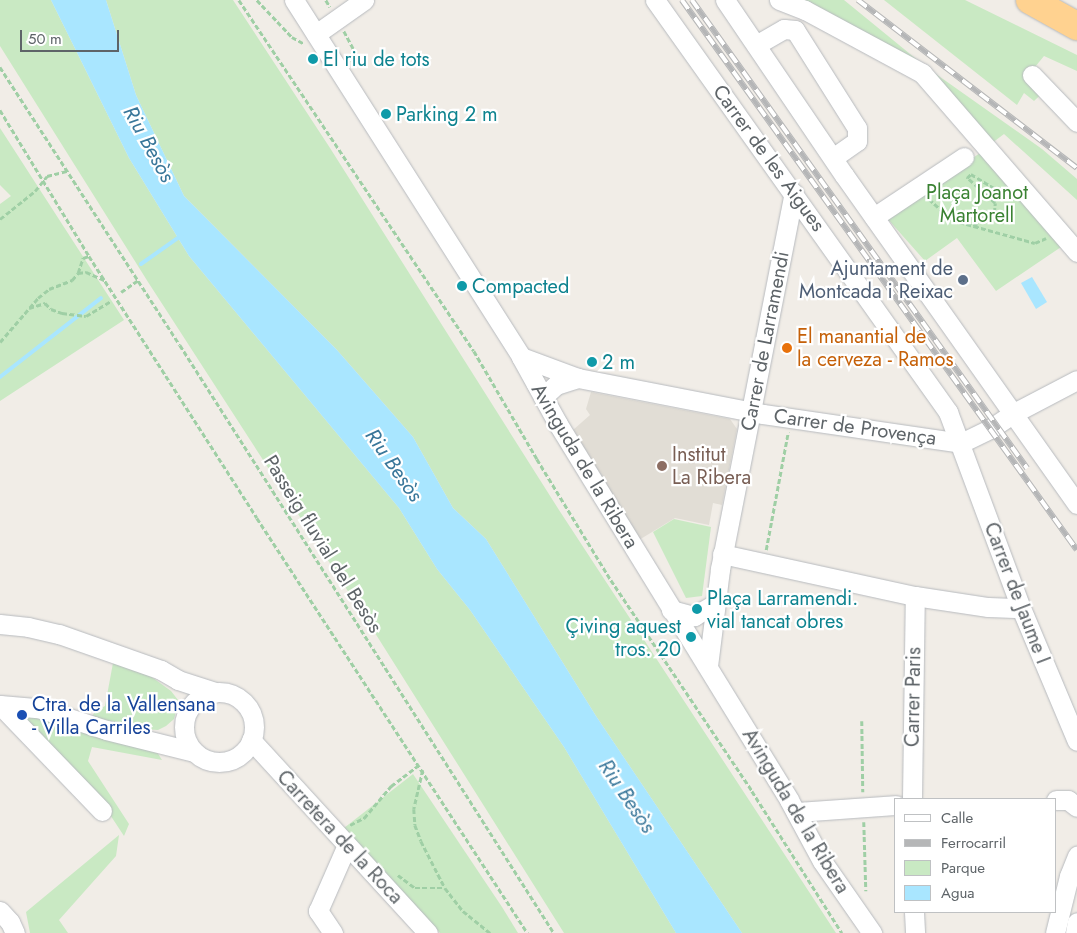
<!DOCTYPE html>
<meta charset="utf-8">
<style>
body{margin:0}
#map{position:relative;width:1077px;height:933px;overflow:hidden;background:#f1ede7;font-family:Jost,sans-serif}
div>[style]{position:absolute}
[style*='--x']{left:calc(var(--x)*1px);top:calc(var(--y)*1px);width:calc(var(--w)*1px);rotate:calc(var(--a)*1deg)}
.education>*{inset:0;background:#e1ddd5}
.green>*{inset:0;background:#c9e9c3}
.water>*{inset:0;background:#a9e6ff}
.stream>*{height:4px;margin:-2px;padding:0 2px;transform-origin:2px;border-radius:2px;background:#a9e6ff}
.path>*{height:2.5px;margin-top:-1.25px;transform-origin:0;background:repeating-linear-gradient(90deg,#9fcfa5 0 5px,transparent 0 7.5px)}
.roads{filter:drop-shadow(0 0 1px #b7babe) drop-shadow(0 0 1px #b7babe)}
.minor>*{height:19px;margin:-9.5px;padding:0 9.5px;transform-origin:9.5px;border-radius:9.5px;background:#fff}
.minor>.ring{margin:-9.5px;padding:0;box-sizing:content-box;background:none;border:19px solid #fff;border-radius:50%}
.highway>*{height:28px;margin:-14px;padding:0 14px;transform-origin:14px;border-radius:14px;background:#ffd290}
.rail>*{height:5.5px;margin-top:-2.75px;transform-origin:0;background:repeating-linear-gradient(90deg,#fff 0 11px,#b5b6b7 0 22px);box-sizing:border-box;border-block:1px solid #b5b6b7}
.dots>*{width:14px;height:14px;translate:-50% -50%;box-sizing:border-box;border:2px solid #fff;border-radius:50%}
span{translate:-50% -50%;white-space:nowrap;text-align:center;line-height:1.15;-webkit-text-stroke:4.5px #fff;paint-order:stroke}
.culture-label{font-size:20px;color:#0d838f}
.left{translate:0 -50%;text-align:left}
.right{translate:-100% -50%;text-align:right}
.street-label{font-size:20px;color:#5e6468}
.park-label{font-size:20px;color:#3a8232}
.service-label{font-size:20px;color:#4e5e75}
.food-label{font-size:20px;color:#c56008}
.education-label{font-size:20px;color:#785e54}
.transit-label{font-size:20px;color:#164399}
.water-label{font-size:21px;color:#39779a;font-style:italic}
.legend{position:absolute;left:894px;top:798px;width:162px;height:115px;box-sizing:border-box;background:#fff;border:1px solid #bfc1c3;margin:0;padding:6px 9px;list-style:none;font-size:15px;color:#5e6468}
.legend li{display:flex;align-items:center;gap:10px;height:25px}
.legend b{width:25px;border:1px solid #bfc1c3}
.scale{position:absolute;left:20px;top:30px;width:99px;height:22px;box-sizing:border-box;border:2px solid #5e6468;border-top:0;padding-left:6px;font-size:15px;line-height:18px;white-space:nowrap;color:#5e6468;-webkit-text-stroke:4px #fff;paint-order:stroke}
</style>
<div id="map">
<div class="education">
<i style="clip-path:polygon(591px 392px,730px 419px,737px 429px,722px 505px,713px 503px,709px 525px,675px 518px,639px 540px,573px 430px,590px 415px,586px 409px)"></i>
</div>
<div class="green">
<i style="clip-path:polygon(0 0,51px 0,129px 158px,189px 256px,399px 508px,437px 569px,470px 610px,564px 747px,676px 933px,564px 933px,375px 633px,148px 282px,0 46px)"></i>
<i style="clip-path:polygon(106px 0,233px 0,330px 148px,559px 510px,836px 933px,742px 933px,596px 716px,486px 539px,453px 508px,413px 437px,337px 350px,184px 196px,136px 95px)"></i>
<i style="clip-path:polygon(794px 0,844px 0,926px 67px,1042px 149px,1077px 179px,1077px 200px,1004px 134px,992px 143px,922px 67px)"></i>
<i style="clip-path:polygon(884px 0,965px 0,1077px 55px,1077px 71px,1044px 56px,1035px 67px,1052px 84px,1034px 101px,1024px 93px,1017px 105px)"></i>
<i style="clip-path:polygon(0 128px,124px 320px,0 401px,0 204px,11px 196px,0 185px)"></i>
<i style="clip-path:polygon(983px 151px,1064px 245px,996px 291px,957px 238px,925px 261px,886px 217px)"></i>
<i style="clip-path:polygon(674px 519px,711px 527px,702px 596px,686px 598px,653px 532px)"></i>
<i style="clip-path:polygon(113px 663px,149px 675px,171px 691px,178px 700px,177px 707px,174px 719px,166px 726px,158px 730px,144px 729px,92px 717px,95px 711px,105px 706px)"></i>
<i style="clip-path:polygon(23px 715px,61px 723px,155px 749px,162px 760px,92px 747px,88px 761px,129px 824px,124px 836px,101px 801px)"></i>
<i style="clip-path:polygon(413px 774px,502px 907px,518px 933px,440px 933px,344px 828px)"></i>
<i style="clip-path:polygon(119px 835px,116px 856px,59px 920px,68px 933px,30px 933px,26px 912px)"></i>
</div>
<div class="water">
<i style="clip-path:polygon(51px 0,106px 0,136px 95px,184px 196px,337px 350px,413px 437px,453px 508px,486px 539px,596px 716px,742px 933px,676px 933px,564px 747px,470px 610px,437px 569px,399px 508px,189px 256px,129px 158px)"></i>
<i style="clip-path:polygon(1032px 277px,1047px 302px,1036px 309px,1021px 283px)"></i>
</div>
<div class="stream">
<i style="--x:141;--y:264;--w:50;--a:-35.3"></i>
<i style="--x:0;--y:377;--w:128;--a:-38"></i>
</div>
<div class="path">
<i style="--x:239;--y:0;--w:422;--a:56.2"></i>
<i style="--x:474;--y:351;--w:125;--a:59.7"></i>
<i style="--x:537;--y:459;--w:142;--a:58.6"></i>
<i style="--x:611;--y:580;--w:254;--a:56.2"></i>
<i style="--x:752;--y:791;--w:168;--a:57.6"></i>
<i style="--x:257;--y:0;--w:51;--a:46.6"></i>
<i style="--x:292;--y:37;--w:13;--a:29"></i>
<i style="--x:326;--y:0;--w:8;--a:60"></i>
<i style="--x:344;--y:31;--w:26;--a:62"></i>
<i style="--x:356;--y:54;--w:9;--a:117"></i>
<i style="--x:0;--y:67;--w:331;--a:57.1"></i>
<i style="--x:180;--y:345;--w:697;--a:57.54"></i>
<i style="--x:0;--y:110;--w:171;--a:58.6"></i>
<i style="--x:89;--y:256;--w:311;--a:57.3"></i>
<i style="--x:257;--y:518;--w:496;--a:56.9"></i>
<i style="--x:929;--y:199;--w:31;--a:42"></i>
<i style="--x:952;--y:220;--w:86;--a:15.5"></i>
<i style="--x:1035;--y:243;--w:12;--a:-24"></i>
<i style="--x:0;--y:219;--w:45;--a:-38.7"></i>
<i style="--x:35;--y:191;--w:19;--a:-51"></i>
<i style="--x:47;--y:176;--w:21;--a:-14"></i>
<i style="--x:973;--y:226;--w:25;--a:-32"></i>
<i style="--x:994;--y:213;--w:10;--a:-84"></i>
<i style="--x:995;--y:203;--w:38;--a:-138"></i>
<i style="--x:967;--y:178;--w:6;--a:-45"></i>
<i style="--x:971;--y:174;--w:42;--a:31.4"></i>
<i style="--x:78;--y:273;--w:8;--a:-7"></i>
<i style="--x:86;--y:272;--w:22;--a:24"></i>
<i style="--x:121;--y:292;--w:21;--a:-35"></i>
<i style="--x:29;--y:308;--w:17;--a:-17"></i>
<i style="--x:45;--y:303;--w:8;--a:45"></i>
<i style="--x:51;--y:309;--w:12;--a:20"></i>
<i style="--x:62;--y:313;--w:24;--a:7"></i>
<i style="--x:86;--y:316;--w:29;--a:-31"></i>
<i style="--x:0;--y:342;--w:58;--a:-49.2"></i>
<i style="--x:38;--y:298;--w:14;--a:-39"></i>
<i style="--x:49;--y:289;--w:25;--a:-21"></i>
<i style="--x:72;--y:280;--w:9;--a:-49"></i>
<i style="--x:78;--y:273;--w:16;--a:-72"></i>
<i style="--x:83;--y:258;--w:6;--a:-18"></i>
<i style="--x:766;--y:550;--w:120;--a:-79.4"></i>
<i style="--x:862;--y:721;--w:71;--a:89.2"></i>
<i style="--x:423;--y:770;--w:40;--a:103"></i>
<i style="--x:414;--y:809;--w:16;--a:86"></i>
<i style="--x:415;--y:825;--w:17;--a:69"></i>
<i style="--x:421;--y:841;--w:53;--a:62.9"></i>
<i style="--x:445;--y:888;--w:29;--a:52"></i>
<i style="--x:463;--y:911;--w:35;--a:39"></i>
<i style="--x:864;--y:822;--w:69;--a:88.3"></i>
<i style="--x:350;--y:825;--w:16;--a:-27"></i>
<i style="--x:364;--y:818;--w:42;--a:-49.8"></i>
<i style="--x:391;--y:786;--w:35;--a:-37"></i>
<i style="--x:398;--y:875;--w:21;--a:37"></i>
<i style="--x:415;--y:888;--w:30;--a:0"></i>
</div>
<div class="roads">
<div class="minor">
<i style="--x:294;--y:0;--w:423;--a:57.5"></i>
<i style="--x:521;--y:357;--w:77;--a:61.1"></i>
<i style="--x:558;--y:424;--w:441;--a:58.4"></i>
<i style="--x:789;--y:800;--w:69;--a:61.6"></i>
<i style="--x:822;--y:861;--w:88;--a:55.2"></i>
<i style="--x:655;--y:0;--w:506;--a:54.58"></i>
<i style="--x:948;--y:412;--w:209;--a:69.6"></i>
<i style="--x:1021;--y:608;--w:144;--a:67.2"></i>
<i style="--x:725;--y:0;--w:212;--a:55.8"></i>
<i style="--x:844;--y:175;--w:403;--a:54.7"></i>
<i style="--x:779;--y:0;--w:28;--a:21"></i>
<i style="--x:805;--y:10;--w:133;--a:28.3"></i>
<i style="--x:922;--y:73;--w:237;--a:49.1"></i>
<i style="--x:316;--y:34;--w:59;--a:-35.3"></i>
<i style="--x:756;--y:45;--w:32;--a:-30"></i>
<i style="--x:784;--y:29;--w:11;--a:5"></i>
<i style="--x:795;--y:30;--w:116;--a:57.7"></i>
<i style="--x:857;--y:128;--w:13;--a:90"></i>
<i style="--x:857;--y:141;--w:29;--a:145"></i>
<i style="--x:1032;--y:75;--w:65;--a:46.2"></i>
<i style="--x:874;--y:217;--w:108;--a:-33.7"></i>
<i style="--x:521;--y:357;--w:61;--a:20.2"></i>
<i style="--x:578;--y:378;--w:188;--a:11"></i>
<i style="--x:763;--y:414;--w:200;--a:8.3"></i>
<i style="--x:543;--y:397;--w:18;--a:-43"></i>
<i style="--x:556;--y:385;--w:23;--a:-18"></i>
<i style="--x:961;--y:443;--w:32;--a:-26"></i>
<i style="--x:990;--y:429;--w:27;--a:-34"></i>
<i style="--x:1012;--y:414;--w:73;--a:-27.6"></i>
<i style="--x:722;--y:554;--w:198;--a:12.3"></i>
<i style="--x:915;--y:596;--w:74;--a:8.6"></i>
<i style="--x:988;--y:607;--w:33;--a:2"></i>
<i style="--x:671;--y:610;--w:24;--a:15"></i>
<i style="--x:694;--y:616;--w:24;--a:-30"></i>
<i style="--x:0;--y:624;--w:28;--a:6"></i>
<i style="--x:28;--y:627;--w:32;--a:13"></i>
<i style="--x:59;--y:634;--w:108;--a:19.4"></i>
<i style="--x:161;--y:670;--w:20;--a:30"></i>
<i style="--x:178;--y:680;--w:40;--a:18"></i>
<i style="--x:708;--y:666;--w:98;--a:-82.9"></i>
<i style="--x:720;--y:569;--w:383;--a:-78.9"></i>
<i class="ring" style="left:184px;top:692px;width:51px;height:51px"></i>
<i style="--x:0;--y:705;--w:38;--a:5"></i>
<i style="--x:38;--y:708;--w:71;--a:17.9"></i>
<i style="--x:106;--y:730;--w:91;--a:14"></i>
<i style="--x:0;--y:705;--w:147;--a:46.1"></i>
<i style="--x:251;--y:740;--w:262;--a:47.5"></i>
<i style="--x:912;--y:799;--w:203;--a:-89.2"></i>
<i style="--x:1056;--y:800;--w:12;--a:0"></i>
<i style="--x:1068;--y:800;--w:11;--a:38"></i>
<i style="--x:796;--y:812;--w:100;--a:-4"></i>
<i style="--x:0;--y:911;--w:15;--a:48"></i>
<i style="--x:10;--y:922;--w:12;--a:66"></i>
<i style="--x:914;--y:912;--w:21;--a:87"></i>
<i style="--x:333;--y:933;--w:27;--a:-124"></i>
<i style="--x:318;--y:911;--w:72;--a:-66.3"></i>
<i style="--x:1055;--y:933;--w:59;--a:-76.2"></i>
<i style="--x:1069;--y:876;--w:22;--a:-68"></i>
<i style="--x:1075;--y:933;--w:11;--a:-80"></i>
</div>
<div class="highway">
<i style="--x:1030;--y:0;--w:54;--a:29"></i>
</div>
</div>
<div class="rail">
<i style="--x:682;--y:0;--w:677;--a:54.31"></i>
<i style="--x:692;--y:0;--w:576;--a:54.4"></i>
<i style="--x:858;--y:0;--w:276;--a:37.5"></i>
</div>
<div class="dots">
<i style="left:313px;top:59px;background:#0f9aa8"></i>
<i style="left:386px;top:114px;background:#0f9aa8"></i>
<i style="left:963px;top:280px;background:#5c6f8a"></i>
<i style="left:462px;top:286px;background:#0f9aa8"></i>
<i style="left:787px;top:348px;background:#e8710a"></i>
<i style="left:592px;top:362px;background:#0f9aa8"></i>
<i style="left:662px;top:466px;background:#8d6e63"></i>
<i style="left:697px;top:609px;background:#0f9aa8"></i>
<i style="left:691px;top:637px;background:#0f9aa8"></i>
<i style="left:22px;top:715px;background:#1a4fb4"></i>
</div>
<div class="culture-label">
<span class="left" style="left:323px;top:59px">El riu de tots</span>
<span class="left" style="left:396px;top:114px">Parking 2 m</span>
<span class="left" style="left:472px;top:286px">Compacted</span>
<span class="left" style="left:602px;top:362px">2 m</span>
<span class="left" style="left:707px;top:610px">Plaça Larramendi.<br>vial tancat obres</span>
<span class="right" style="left:681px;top:638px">Çiving aquest<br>tros. 20</span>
</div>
<div class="street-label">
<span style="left:769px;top:158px;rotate:54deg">Carrer de les Aigues</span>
<span style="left:765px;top:341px;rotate:-79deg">Carrer de Larramendi</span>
<span style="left:855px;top:427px;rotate:8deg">Carrer de Provença</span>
<span style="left:585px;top:466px;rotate:59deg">Avinguda de la Ribera</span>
<span style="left:323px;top:544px;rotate:58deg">Passeig fluvial del Besòs</span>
<span style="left:1017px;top:593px;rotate:69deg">Carrer de Jaume I</span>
<span style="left:913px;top:697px;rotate:-89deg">Carrer Paris</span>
<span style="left:796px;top:811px;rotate:59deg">Avinguda de la Ribera</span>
<span style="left:340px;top:837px;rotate:47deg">Carretera de la Roca</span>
</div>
<div class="park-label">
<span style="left:977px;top:204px">Plaça Joanot<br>Martorell</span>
</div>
<div class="service-label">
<span class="right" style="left:953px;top:280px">Ajuntament de<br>Montcada i Reixac</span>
</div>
<div class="food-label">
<span class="left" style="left:797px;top:348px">El manantial de<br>la cerveza - Ramos</span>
</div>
<div class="education-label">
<span class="left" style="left:672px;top:466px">Institut<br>La Ribera</span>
</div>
<div class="transit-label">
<span class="left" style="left:32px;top:716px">Ctra. de la Vallensana<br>- Villa Carriles</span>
</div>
<div class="water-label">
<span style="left:149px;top:144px;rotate:61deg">Riu Besòs</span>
<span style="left:394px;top:465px;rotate:55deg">Riu Besòs</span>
<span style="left:627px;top:796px;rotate:56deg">Riu Besòs</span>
</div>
<ul class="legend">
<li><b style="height:6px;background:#fff"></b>Calle</li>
<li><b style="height:6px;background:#b5b6b7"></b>Ferrocarril</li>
<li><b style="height:14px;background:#c9e9c3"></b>Parque</li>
<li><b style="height:14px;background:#a9e6ff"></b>Agua</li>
</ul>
<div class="scale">50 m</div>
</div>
